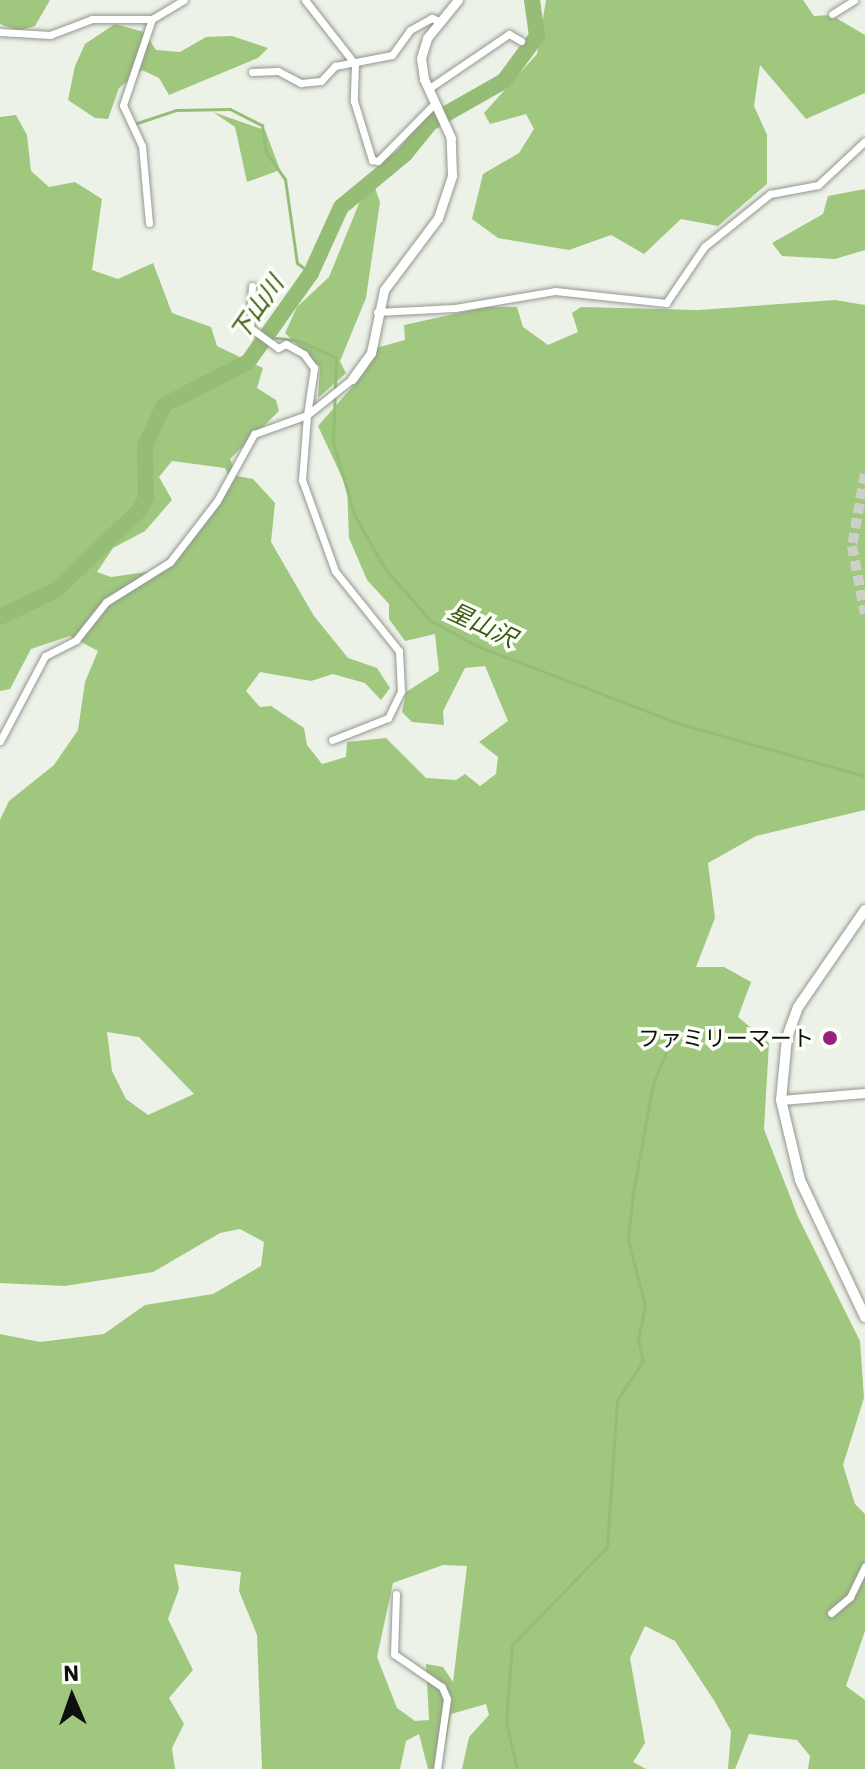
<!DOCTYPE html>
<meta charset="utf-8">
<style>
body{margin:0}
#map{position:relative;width:865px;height:1769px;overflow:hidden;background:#edf2e9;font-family:"IBM Plex Sans","Noto Sans JP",sans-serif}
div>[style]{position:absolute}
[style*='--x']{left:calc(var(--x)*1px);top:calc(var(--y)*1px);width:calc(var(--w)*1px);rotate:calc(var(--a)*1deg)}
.forest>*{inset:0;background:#a0c77e}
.stream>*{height:3px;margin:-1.5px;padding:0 1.5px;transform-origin:1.5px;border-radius:1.5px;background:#96bd75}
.river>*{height:16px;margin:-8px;padding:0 8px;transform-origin:8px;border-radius:8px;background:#96bd75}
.secondary-tunnel>*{height:10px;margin-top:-5px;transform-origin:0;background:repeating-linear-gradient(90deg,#ccd0c8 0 10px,transparent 0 15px)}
.roads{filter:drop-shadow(0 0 2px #92978e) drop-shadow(0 0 2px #92978e)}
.minor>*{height:7px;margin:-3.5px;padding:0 3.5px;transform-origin:3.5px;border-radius:3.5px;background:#fff}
.tertiary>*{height:9px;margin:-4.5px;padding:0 4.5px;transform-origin:4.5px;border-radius:4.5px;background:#fff}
.secondary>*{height:10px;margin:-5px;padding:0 5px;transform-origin:5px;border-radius:5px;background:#fff}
.dots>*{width:22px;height:22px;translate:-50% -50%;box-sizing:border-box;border:4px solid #fbfff7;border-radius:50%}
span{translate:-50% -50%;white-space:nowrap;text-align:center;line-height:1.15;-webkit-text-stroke:7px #fbfff7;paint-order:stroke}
.poi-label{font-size:22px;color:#0f100d}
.right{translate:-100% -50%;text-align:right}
.water-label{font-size:24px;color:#3a5c10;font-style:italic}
.north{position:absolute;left:32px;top:1657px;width:80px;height:80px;-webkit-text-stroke:6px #fbfff7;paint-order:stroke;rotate:358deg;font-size:22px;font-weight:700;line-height:32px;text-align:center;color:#0f100d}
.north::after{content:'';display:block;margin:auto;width:28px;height:36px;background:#0f100d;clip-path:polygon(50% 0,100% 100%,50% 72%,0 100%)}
</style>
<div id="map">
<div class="forest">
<i style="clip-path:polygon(0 0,50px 0,35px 26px,18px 31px,0 24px)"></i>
<i style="clip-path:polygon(546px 0,803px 0,814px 16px,831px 15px,865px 35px,865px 93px,806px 119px,760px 65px,754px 106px,767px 135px,767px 184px,718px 226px,681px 219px,644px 254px,611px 235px,569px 250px,498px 238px,472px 219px,483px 174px,519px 153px,534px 129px,526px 114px,490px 124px,484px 113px,537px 54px)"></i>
<i style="clip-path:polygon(115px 24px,144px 32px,156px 50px,180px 52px,206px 37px,232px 36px,268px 48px,258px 58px,169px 95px,159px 78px,142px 70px,119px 88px,108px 119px,95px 118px,68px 100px,75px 66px,85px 44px)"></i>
<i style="clip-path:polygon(213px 112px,265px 130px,280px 170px,247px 182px,235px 127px)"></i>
<i style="clip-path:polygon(evenodd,16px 115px,27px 135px,31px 171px,49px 187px,75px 182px,102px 199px,92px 270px,118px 279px,153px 263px,172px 313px,211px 327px,217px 346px,263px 368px,257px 388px,276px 400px,279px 411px,230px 459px,237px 476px,253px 479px,275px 503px,271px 542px,314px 616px,348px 658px,377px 668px,390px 688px,381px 700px,365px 683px,333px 674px,311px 681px,260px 672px,246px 691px,260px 707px,271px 706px,304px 728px,307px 745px,322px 764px,346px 757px,347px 742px,386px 738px,426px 778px,456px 780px,465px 774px,480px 786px,496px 774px,498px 757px,479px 742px,508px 721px,485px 666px,465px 668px,443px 711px,444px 725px,412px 722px,402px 712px,406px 692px,439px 671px,435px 634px,405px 641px,389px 619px,389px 604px,367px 580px,349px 538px,347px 488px,318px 426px,365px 372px,376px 348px,405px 340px,404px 325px,486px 307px,517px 307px,523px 327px,548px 345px,578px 332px,572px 313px,581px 307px,698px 310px,835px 300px,865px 305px,865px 810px,756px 836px,708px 863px,715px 918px,696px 967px,724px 967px,751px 982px,738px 1017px,769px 1043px,764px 1129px,798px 1217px,860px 1341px,864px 1398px,843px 1465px,855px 1504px,865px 1514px,865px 1631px,846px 1686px,865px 1700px,865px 1769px,808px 1769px,810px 1756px,797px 1740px,749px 1734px,735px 1769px,728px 1769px,731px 1731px,715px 1702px,675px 1641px,645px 1626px,630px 1658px,645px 1743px,633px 1762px,646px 1769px,462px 1769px,469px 1737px,489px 1715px,486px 1704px,451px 1714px,441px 1768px,428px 1769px,419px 1734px,406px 1741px,400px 1769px,262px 1769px,257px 1635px,239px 1591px,241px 1572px,174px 1564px,179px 1589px,168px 1619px,193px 1670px,169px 1698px,184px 1724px,172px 1748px,175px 1769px,0 1769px,0 1334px,40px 1342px,104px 1334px,145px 1305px,213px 1294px,261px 1266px,264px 1242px,240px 1229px,220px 1233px,153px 1272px,65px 1286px,0 1283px,0 820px,9px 801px,54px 765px,78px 730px,85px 682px,98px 651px,70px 636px,31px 649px,10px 689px,0 691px,0 117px,16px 115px,172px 461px,225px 468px,230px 478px,215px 509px,168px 569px,111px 577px,97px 572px,113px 548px,145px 531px,172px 500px,159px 477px,172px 461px,16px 115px,107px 1032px,139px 1037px,194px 1094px,148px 1115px,126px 1099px,112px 1071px,107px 1032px,16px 115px,443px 1565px,467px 1566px,453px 1682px,443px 1667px,426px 1664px,429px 1720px,415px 1721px,397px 1708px,377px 1657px,393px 1583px,443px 1565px)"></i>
<i style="clip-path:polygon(375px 188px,380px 202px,366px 298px,340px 361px,346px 373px,318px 398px,320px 367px,285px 333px,297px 307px,329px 277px,360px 201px)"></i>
<i style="clip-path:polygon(865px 189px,865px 250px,835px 259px,782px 256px,772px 243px,823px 214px,828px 196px)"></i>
</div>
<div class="stream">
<i style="--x:137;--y:123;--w:41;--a:-18.4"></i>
<i style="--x:176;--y:110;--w:54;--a:-1.1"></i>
<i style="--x:230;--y:109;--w:36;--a:27"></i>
<i style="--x:262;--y:125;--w:27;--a:82"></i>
<i style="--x:266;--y:152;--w:33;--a:55"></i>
<i style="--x:285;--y:179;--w:85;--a:81.9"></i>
<i style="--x:297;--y:263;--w:17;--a:36"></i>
<i style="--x:269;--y:337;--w:31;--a:7"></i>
<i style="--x:300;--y:341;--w:40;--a:25"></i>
<i style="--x:336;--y:358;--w:84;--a:92"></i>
<i style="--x:333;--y:442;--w:75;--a:73.7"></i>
<i style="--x:354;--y:514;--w:63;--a:60.6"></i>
<i style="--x:385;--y:569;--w:68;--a:48.6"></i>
<i style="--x:430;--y:620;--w:54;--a:29"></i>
<i style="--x:477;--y:646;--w:217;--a:21"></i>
<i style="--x:680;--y:724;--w:192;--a:15.7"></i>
<i style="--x:517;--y:1769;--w:47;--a:-103.4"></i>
<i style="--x:506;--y:1723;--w:78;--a:-85.6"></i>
<i style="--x:512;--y:1645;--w:136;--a:-45.9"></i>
<i style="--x:607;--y:1547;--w:147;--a:-86.1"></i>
<i style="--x:617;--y:1400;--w:47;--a:-56.3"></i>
<i style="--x:643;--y:1361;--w:23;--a:-103"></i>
<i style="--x:638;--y:1339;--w:34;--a:-78"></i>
<i style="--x:645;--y:1306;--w:68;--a:-104.4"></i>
<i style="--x:628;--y:1240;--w:48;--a:-84.1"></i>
<i style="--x:633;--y:1192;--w:110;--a:-79.5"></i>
<i style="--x:653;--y:1084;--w:38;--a:-68"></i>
</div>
<div class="river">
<i style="--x:0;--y:617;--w:62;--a:-25.7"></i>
<i style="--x:56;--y:590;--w:115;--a:-43.6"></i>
<i style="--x:139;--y:511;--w:15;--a:-62"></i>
<i style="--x:146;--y:498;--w:52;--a:-91.1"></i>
<i style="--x:145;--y:446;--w:45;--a:-65.1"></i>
<i style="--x:164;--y:405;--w:94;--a:-27.1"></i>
<i style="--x:248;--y:362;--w:109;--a:-54.7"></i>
<i style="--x:311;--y:273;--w:72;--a:-65.6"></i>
<i style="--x:341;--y:207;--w:83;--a:-39.6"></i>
<i style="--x:405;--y:154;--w:40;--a:-51"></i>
<i style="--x:430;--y:123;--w:85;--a:-29.6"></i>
<i style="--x:504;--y:81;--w:56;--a:-53.7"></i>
<i style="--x:537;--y:36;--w:36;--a:-98"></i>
</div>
<div class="secondary-tunnel">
<i style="--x:865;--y:474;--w:73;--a:100.2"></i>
<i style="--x:852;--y:546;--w:69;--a:79.2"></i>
</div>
<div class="roads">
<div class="minor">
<i style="--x:305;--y:0;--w:81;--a:52"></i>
<i style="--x:355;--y:64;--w:37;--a:92"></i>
<i style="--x:354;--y:101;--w:62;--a:73"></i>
<i style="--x:372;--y:160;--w:6;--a:9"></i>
<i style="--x:378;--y:161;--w:81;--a:-45.5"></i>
<i style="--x:832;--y:14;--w:26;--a:-32"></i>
<i style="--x:0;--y:32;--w:50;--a:3.4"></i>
<i style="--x:50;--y:35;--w:45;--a:-20.9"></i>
<i style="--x:92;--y:19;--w:60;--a:0"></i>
<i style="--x:152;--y:19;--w:37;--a:-31"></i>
<i style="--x:252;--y:72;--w:26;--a:-2"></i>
<i style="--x:278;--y:71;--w:26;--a:28"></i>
<i style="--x:301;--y:83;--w:20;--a:-6"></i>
<i style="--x:321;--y:81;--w:21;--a:-47"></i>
<i style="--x:335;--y:66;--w:58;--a:-10.9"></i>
<i style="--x:392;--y:55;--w:31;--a:-54"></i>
<i style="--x:410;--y:30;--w:25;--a:-29"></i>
<i style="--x:432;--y:18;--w:10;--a:24"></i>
<i style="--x:428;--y:89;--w:98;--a:-34.2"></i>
<i style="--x:509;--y:34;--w:14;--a:30"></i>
<i style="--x:149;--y:223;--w:77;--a:-95.2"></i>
<i style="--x:142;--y:146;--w:45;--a:-114.9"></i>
<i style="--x:123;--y:105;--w:91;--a:-71.4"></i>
<i style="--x:377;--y:312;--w:78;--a:-2.9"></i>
<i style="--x:455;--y:308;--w:101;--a:-9.6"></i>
<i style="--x:555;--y:291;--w:112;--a:6.2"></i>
<i style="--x:666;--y:303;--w:68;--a:-55.8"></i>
<i style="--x:704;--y:247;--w:85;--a:-38.8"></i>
<i style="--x:770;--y:194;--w:49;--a:-10.6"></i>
<i style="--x:818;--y:185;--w:64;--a:-43.1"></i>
<i style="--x:332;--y:740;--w:60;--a:-21.4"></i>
<i style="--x:388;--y:718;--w:30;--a:-64"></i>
<i style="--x:401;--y:691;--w:40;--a:-92.9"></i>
<i style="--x:399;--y:651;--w:102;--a:-128.7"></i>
<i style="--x:335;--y:571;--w:97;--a:-109.9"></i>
<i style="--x:302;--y:480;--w:65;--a:-85.6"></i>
<i style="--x:307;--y:415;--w:58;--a:-38.7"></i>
<i style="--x:0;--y:741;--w:96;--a:-62.1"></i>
<i style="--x:45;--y:656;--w:35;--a:-27"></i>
<i style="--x:76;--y:640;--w:48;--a:-51.7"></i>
<i style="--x:106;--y:602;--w:75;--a:-32"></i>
<i style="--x:170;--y:562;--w:77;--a:-52.4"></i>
<i style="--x:217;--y:501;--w:77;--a:-61.1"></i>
<i style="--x:254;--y:434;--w:56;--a:-19.7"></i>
<i style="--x:307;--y:415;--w:48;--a:-81.5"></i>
<i style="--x:314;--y:368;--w:17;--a:-126"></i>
<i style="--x:304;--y:354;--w:21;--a:-151"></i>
<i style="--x:286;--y:344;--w:9;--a:153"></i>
<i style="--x:278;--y:348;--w:34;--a:-144"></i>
<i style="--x:250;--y:328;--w:42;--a:-87.3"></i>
<i style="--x:396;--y:1594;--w:60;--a:91.9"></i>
<i style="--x:394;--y:1654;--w:58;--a:34.5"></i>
<i style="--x:442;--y:1687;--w:13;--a:67"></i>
<i style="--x:447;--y:1699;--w:71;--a:98.1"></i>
<i style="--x:831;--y:1613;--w:25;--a:-40"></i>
<i style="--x:850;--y:1597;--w:34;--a:-64"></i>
</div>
<div class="tertiary">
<i style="--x:352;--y:379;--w:32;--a:-54"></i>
<i style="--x:371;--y:353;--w:64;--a:-78.3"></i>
<i style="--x:384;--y:290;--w:90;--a:-53.1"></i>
<i style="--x:438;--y:218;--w:44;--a:-71.6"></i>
<i style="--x:452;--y:176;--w:38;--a:-92"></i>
<i style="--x:451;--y:138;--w:65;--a:-114.6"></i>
<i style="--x:424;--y:79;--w:21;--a:-98"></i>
<i style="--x:421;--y:58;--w:21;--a:-73"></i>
<i style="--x:427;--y:38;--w:49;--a:-50.8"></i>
<i style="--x:781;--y:1100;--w:84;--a:-4.8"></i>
</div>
<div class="secondary">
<i style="--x:865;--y:910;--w:118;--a:124.6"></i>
<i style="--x:798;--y:1007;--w:33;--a:110"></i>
<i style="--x:787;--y:1038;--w:62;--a:95.5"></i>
<i style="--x:781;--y:1100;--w:82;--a:76.6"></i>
<i style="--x:800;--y:1180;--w:152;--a:64.6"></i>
</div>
</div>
<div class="dots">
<i style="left:830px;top:1038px;background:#9a217a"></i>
</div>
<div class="poi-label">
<span class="right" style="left:814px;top:1038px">ファミリーマート</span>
</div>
<div class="water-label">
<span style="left:257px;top:308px;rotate:-55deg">下山川</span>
<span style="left:482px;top:625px;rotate:25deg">星山沢</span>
</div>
<div class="north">N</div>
</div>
